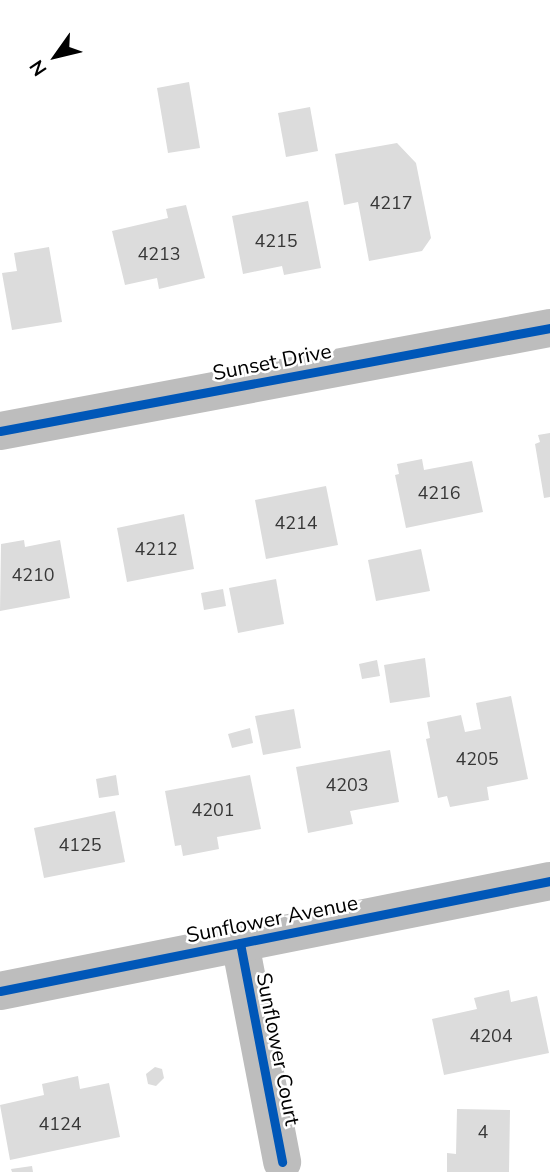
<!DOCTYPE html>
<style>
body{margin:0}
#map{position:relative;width:550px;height:1172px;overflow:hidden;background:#fff;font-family:"Nunito Sans",sans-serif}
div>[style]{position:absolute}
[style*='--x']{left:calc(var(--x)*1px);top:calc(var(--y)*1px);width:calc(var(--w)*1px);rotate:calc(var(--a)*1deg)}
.building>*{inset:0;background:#dcdcdc}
.street>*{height:38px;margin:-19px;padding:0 19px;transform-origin:19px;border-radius:19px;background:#bdbdbd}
.cycleway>*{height:9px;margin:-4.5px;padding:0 4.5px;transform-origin:4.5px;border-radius:4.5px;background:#0057b8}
span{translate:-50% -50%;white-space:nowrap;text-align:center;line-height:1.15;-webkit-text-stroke:5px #fff;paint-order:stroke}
.number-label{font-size:18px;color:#373737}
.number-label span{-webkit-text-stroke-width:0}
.street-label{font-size:21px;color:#000}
.north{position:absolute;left:21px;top:21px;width:70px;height:70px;-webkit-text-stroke:5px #fff;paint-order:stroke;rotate:236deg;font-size:19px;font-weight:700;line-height:28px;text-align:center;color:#000}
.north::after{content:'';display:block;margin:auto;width:24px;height:32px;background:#000;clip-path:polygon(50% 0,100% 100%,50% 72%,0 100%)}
</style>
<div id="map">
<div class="building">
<i style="clip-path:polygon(189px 82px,200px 148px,168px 153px,157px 88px)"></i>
<i style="clip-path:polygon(310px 107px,318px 151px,286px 157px,278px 113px)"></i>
<i style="clip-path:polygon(397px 143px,416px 163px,431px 238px,422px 251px,369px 261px,358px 202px,344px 205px,335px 154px)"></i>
<i style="clip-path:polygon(308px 201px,321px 268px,284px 275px,282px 266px,243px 274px,232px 216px)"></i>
<i style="clip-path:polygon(186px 205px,205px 278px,159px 289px,157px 278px,125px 285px,112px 231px,168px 218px,166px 209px)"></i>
<i style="clip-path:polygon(49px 247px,62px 322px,12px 330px,2px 273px,17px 271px,14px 253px)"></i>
<i style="clip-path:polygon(550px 433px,550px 497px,544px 498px,535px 444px,540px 442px,538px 435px)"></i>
<i style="clip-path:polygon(422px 459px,424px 470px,472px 461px,483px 512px,406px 528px,395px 475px,399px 474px,397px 464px)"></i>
<i style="clip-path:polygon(326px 486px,338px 545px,266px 559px,255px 500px)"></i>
<i style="clip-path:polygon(184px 514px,194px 569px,127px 582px,117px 528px)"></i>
<i style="clip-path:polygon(24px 540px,25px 547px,60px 540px,70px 598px,0 611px,1px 544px)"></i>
<i style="clip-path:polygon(421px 549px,430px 591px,376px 601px,368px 560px)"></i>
<i style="clip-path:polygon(276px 579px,284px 624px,238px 633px,229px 588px)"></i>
<i style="clip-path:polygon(223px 589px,226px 606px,204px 610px,201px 593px)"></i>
<i style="clip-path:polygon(425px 658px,430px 697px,390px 703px,384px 665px)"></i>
<i style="clip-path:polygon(377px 660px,380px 676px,362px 679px,359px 664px)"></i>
<i style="clip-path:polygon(511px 696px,528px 779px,487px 787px,489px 800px,450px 807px,447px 796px,438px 798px,426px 739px,430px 738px,427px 722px,461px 715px,465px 732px,481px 729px,476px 703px)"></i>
<i style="clip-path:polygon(294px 709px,301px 748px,263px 755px,255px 716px)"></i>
<i style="clip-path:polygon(250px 728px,253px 743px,232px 748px,228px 734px)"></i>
<i style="clip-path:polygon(390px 750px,399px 802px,350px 811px,353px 824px,308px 833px,296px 767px)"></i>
<i style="clip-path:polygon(116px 775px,119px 795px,99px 798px,96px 779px)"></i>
<i style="clip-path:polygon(250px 775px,261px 829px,217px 837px,219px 849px,183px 856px,181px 845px,175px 846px,165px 791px)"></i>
<i style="clip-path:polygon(115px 811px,125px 862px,44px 878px,34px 828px)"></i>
<i style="clip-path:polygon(509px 990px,511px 1002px,537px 996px,549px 1053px,444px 1075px,432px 1019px,477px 1009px,474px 998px)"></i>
<i style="clip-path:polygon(155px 1067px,162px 1069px,164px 1078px,156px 1086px,148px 1084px,146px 1074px)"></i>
<i style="clip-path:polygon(78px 1076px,80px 1089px,109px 1083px,120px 1137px,10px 1160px,0 1105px,44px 1095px,42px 1084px)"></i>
<i style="clip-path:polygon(457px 1109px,510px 1110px,509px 1172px,447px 1172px,447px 1153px,456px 1154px)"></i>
<i style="clip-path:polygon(32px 1166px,33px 1172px,12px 1172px,11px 1169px)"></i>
</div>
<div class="street">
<i style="--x:0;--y:431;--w:560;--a:-10.61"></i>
<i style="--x:240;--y:943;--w:223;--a:79.1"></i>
<i style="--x:0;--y:991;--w:561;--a:-11.31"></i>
</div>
<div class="cycleway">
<i style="--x:0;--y:431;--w:560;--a:-10.61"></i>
<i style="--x:240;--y:943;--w:223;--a:79.1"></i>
<i style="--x:0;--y:991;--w:561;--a:-11.31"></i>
</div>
<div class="number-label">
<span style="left:391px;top:203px">4217</span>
<span style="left:276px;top:241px">4215</span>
<span style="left:159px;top:254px">4213</span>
<span style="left:439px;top:493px">4216</span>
<span style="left:296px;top:523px">4214</span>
<span style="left:156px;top:549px">4212</span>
<span style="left:33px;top:575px">4210</span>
<span style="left:477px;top:759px">4205</span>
<span style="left:347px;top:785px">4203</span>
<span style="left:213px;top:810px">4201</span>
<span style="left:80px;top:845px">4125</span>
<span style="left:491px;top:1036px">4204</span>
<span style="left:60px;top:1124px">4124</span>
<span style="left:483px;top:1132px">4</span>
</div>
<div class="street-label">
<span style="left:272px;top:362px;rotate:-11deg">Sunset Drive</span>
<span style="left:272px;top:919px;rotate:-11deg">Sunflower Avenue</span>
<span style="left:278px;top:1049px;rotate:79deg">Sunflower Court</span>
</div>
<div class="north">N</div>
</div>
